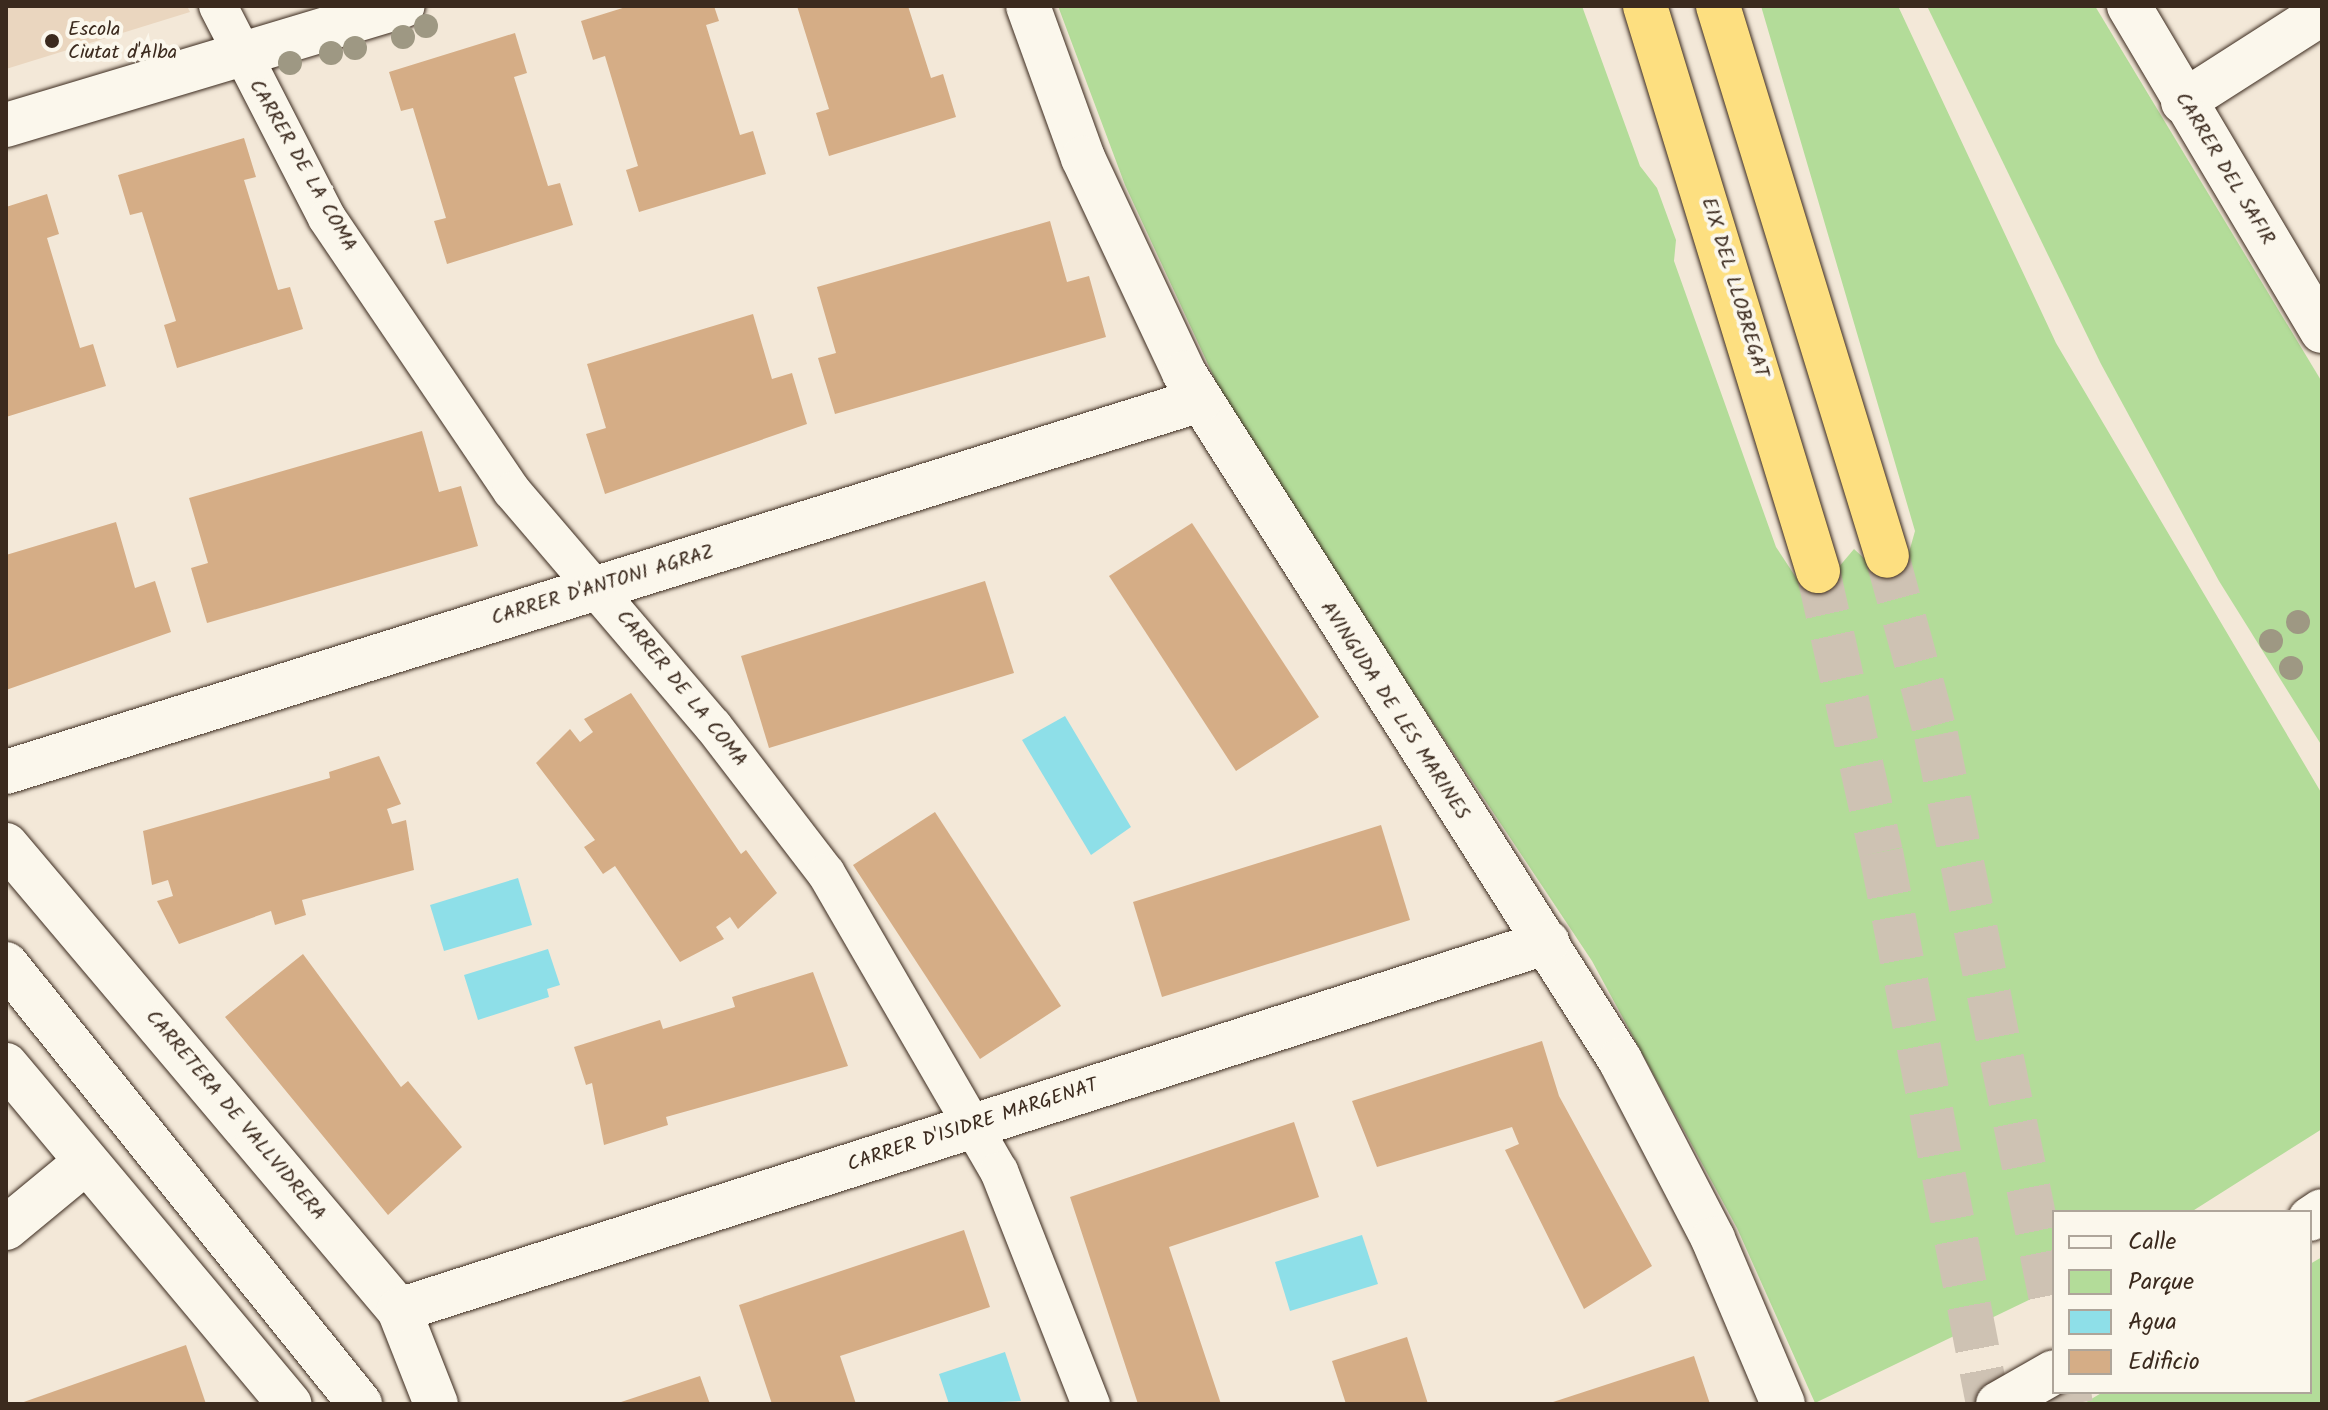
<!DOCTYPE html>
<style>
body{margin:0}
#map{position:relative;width:2328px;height:1410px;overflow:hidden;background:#f3e8d8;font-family:Kalam,sans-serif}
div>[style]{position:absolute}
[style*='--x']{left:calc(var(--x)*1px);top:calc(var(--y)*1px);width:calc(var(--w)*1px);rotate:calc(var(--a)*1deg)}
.built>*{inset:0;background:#ead6bf}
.green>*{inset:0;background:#b3dc99}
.water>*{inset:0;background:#8edfe8}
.building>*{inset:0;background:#d5ad86}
.motorway-tunnel>*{height:44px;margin-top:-22px;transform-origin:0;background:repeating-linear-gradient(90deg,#cec2b3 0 44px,transparent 0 66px)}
.roads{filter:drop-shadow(0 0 2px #3b2a1e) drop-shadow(0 0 2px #3b2a1e)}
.pedestrian>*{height:38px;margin:-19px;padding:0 19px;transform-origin:19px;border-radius:19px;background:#fbf7ec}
.minor>*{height:44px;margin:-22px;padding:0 22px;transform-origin:22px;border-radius:22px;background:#fbf7ec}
.tertiary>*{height:44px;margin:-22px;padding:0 22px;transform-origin:22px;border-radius:22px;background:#fbf7ec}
.secondary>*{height:44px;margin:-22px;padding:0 22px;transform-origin:22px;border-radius:22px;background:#fbf7ec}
.motorway>*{height:44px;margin:-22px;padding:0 22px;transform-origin:22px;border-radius:22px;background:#fddf80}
.trees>*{width:24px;height:24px;margin:-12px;border-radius:50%;background:#9e9883}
.dots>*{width:22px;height:22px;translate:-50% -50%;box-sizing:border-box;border:4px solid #fbf7ec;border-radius:50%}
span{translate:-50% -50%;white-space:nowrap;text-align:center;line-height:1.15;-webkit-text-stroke:8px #fbf7ec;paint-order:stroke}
.poi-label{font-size:20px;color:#3b2a1e}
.left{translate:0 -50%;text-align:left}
.street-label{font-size:20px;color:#3b2a1e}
.frame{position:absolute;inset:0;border:8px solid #3b2a1e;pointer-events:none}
.legend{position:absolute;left:2052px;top:1210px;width:260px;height:184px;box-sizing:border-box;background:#fbf7ec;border:2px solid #aea59a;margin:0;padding:10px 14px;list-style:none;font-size:24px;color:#3b2a1e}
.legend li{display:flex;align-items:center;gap:16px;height:40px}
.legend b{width:40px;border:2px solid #aea59a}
</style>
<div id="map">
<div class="built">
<i style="clip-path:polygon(6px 6px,187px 6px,190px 12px,6px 69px)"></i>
</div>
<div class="green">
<i style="clip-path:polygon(1058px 6px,1582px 6px,1640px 166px,1657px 188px,1676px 240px,1674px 261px,1776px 547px,1797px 579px,1827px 581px,1854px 549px,1866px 560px,1908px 556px,1915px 531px,1761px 6px,1898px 6px,2056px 343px,2322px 794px,2322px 1129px,2191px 1212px,2054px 1212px,2054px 1288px,1815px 1403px,1737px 1228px,1592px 961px,1238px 429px,1125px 185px)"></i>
<i style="clip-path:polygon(1927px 6px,2095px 6px,2322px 382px,2322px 746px,2219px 581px,2101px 364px)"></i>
<i style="clip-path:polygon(2322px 1257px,2322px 1404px,2083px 1404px,2103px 1392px,2310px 1392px,2310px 1264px)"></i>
</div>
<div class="water">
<i style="clip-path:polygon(1065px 716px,1131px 827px,1091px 855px,1022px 740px)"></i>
<i style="clip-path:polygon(518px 878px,532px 925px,444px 951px,430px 905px)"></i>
<i style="clip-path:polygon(548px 949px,560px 985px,547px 989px,549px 997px,478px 1020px,464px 975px)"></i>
<i style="clip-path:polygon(1362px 1235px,1378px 1284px,1290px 1311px,1275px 1262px)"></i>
<i style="clip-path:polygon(1005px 1352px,1021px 1401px,949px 1404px,939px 1374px)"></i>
</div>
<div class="building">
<i style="clip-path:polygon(629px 6px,714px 6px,719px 21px,706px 25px,740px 135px,753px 131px,766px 174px,639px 212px,626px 170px,638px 166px,605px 56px,593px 60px,581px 21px)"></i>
<i style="clip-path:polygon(797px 6px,908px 6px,931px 78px,943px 74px,956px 117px,829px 156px,816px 113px,829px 109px)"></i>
<i style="clip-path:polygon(515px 33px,527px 73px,514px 77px,548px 186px,560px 183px,573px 225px,447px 264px,434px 221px,446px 218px,413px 108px,401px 111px,389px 72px)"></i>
<i style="clip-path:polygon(244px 138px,256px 177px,244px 180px,278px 290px,290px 287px,303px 329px,177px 368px,164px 325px,176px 321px,142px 212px,130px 215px,118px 175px)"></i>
<i style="clip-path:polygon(47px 194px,59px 234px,47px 238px,80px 348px,93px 344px,106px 386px,6px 417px,6px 207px)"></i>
<i style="clip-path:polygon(1050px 221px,1067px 282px,1089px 276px,1106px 337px,835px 414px,818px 358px,836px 353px,817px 287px)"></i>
<i style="clip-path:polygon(753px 314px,772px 379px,792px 373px,807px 424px,605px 494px,586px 434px,606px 428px,587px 364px)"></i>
<i style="clip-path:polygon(422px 431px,439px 492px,461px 486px,478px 546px,207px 623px,191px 568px,208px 563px,189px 498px)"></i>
<i style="clip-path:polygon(116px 522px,135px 588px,155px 581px,171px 632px,6px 690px,6px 555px)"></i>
<i style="clip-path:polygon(1192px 523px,1319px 717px,1236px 771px,1109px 576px)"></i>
<i style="clip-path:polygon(985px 581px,1014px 673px,769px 748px,741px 656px)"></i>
<i style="clip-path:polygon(631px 693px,741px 854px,746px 850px,777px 893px,738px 929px,730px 917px,716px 927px,724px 939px,680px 962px,615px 866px,603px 874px,584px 847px,595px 840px,536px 763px,570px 729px,580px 742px,593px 732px,584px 719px)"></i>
<i style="clip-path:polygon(379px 756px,401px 804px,387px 809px,392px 824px,406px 820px,414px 870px,302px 900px,306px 915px,275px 925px,271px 911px,179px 944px,157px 901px,173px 896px,168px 880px,152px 885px,143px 831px,330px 778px,329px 772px)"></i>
<i style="clip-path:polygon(935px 812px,1061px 1006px,980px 1059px,853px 865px)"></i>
<i style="clip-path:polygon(1381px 825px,1410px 920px,1162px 997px,1133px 902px)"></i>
<i style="clip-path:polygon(303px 954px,401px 1087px,408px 1081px,462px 1147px,388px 1215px,225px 1017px)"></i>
<i style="clip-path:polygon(813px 972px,848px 1066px,666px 1117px,668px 1125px,604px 1145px,592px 1083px,586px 1085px,574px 1047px,660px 1020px,663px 1029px,735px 1007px,732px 997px)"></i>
<i style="clip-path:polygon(1542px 1041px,1559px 1096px,1652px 1266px,1584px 1309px,1505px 1150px,1519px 1144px,1512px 1127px,1377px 1167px,1352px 1101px)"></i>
<i style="clip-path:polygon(1294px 1122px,1319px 1197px,1169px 1247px,1221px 1404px,1138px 1404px,1070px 1197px)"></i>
<i style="clip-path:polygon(964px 1230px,990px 1307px,840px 1356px,856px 1404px,772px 1404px,739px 1305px)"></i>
<i style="clip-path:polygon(1407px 1337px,1428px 1404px,1346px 1404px,1332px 1361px)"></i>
<i style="clip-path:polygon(186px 1345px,206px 1404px,18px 1404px)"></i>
<i style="clip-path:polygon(1694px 1356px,1710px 1404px,1550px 1404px,1550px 1403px)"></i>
<i style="clip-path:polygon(700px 1376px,710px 1404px,618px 1404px,618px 1403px)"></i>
</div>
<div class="motorway-tunnel">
<i style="--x:1887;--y:556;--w:186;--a:74.7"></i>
<i style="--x:1936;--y:735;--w:591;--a:78.48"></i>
<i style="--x:1818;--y:571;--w:288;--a:77.4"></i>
<i style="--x:1881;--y:852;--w:562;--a:79.03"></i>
<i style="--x:2069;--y:1392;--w:12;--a:81"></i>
</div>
<div class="roads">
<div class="pedestrian">
<i style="--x:218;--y:6;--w:238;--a:62.8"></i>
<i style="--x:327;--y:218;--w:330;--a:55.9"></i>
<i style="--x:512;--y:491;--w:309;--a:49.5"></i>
<i style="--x:713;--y:726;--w:185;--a:52.5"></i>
<i style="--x:826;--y:873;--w:345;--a:59.9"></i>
<i style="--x:999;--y:1171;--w:251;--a:68.5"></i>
</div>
<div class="minor">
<i style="--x:1028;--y:6;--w:162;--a:70.1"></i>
<i style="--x:1083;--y:158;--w:238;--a:64.8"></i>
<i style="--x:1184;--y:373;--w:814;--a:57.6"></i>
<i style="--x:1620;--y:1060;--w:202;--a:62.5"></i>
<i style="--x:1713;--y:1239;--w:179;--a:67"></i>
<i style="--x:2129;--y:6;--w:378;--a:59.3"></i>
<i style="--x:2183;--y:102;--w:165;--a:-32.6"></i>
<i style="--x:6;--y:125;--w:414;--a:-16.7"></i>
<i style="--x:6;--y:772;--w:1251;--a:-17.3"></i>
<i style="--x:6;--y:845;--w:609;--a:49.8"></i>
<i style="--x:399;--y:1310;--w:101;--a:68.5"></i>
<i style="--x:6;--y:1065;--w:442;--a:50.1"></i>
<i style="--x:6;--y:1228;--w:104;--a:-39.5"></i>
<i style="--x:399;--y:1310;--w:1206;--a:-17.76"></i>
</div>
<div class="tertiary">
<i style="--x:2310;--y:1219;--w:14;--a:-34"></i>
<i style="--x:1998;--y:1404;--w:64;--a:-29.7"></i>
</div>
<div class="secondary">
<i style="--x:6;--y:964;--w:565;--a:51.18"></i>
</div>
<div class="motorway">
<i style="--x:1645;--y:6;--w:591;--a:72.98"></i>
<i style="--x:1718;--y:6;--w:575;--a:72.92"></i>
</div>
</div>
<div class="trees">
<i style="left:426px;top:26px"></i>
<i style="left:403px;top:37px"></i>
<i style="left:355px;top:48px"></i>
<i style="left:331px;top:53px"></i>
<i style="left:290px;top:63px"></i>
<i style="left:2298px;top:622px"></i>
<i style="left:2271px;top:641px"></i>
<i style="left:2291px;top:668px"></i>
</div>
<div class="dots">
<i style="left:52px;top:41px;background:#3b2a1e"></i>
</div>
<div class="poi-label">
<span class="left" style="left:68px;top:42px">Escola<br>Ciutat d'Alba</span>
</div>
<div class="street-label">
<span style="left:302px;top:166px;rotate:60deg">CARRER DE LA COMA</span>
<span style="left:2224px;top:169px;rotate:59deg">CARRER DEL SAFIR</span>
<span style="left:1734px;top:288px;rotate:73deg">EIX DEL LLOBREGAT</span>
<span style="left:603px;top:586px;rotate:-17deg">CARRER D'ANTONI AGRAZ</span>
<span style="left:681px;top:689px;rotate:51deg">CARRER DE LA COMA</span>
<span style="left:1394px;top:711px;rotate:57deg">AVINGUDA DE LES MARINES</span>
<span style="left:235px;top:1116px;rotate:50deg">CARRETERA DE VALLVIDRERA</span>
<span style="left:973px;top:1126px;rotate:-18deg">CARRER D'ISIDRE MARGENAT</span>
</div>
<div class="frame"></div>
<ul class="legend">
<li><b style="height:10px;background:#fbf7ec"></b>Calle</li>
<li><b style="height:22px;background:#b3dc99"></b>Parque</li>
<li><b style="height:22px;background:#8edfe8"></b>Agua</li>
<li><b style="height:22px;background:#d5ad86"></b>Edificio</li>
</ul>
</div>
